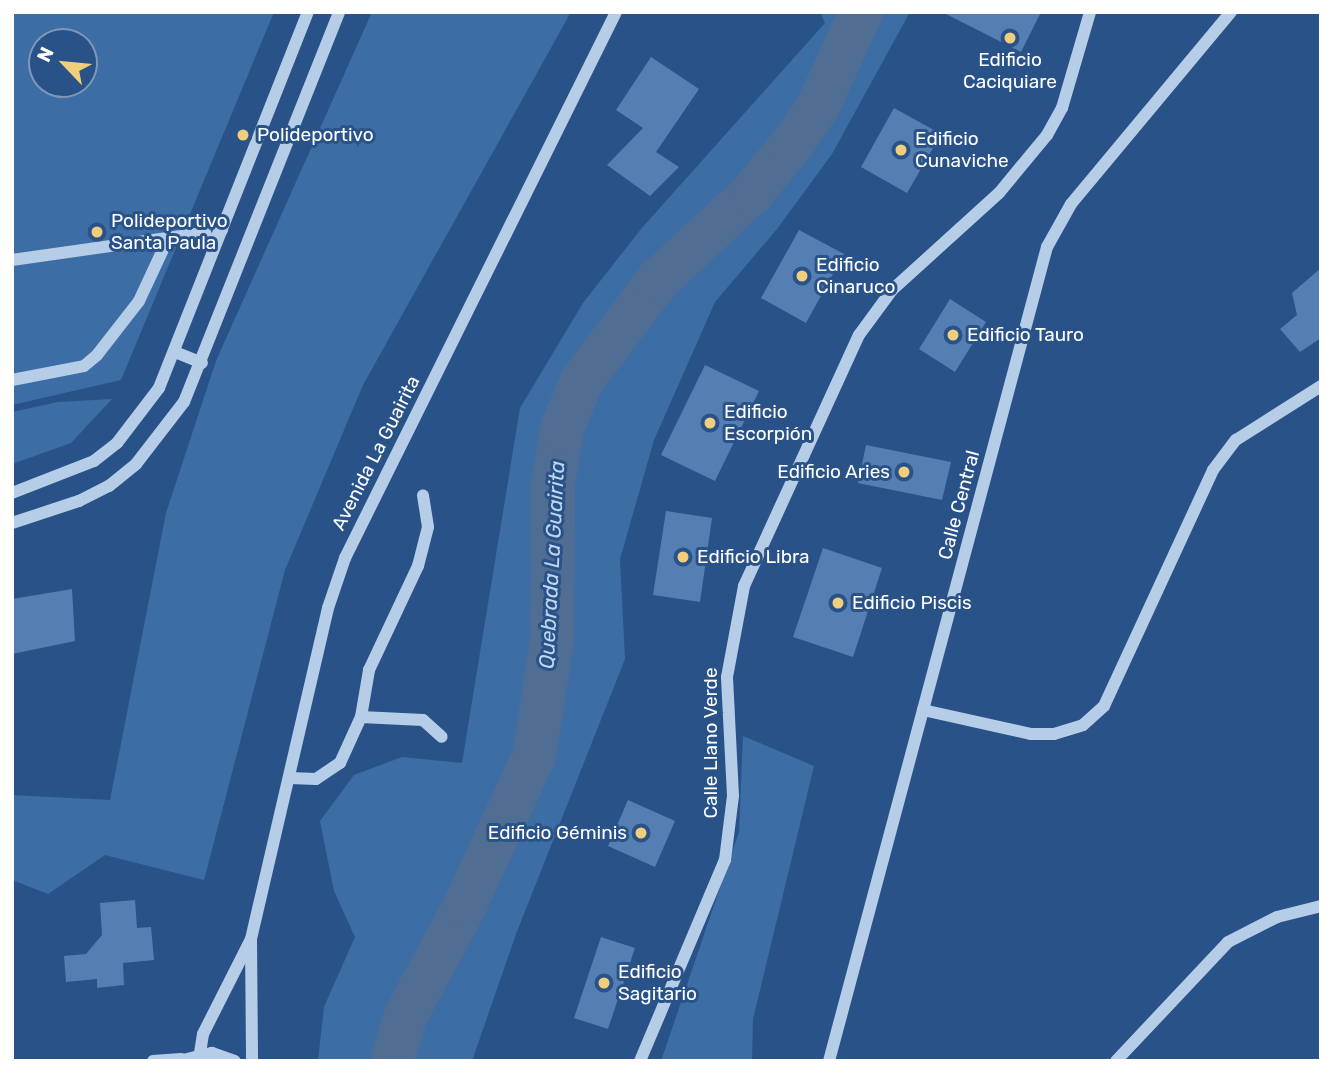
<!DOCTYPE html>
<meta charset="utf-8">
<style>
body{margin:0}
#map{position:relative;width:1333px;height:1073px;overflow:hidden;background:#295388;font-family:Rubik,sans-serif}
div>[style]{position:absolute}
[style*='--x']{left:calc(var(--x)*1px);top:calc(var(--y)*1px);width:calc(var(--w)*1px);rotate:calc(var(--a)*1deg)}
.green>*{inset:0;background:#3d6da5}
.river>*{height:44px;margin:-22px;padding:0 22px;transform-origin:22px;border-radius:22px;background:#506e94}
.building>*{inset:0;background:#557fb2}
.minor>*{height:12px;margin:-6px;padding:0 6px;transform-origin:6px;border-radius:6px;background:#b6cde8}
.dots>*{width:19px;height:19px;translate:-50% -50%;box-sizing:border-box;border:4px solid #295388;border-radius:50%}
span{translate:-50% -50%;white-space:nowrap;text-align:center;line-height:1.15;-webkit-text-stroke:6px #295388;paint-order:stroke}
.poi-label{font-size:19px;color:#fff}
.left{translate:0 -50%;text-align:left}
.right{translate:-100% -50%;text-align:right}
.street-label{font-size:19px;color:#fff}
.water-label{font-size:21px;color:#c1d7f0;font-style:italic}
.frame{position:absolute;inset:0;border:14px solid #fff;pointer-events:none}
.north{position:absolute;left:28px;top:28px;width:70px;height:70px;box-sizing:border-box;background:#295388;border:2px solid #7f98b8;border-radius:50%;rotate:296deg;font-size:19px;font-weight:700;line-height:28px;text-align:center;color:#fff}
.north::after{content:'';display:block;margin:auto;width:24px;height:32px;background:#f0ce7c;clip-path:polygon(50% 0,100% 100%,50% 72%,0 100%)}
</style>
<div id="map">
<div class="green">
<i style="clip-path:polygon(evenodd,12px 12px,274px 12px,121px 380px,12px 405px,12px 12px,42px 42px,84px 42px,84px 84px,42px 84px,42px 42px)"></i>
<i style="clip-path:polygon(372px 12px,571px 12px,363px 385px,285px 570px,204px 880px,105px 855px,48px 894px,12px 880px,12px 795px,110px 800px,166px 513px,216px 361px)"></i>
<i style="clip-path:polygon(820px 12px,910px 12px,832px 154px,777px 229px,715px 302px,654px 440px,620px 559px,625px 659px,516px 934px,472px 1061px,318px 1061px,324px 1007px,355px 937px,334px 891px,320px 821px,354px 775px,402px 757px,462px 763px,520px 408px,583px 303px,641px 229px,825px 23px)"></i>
<i style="clip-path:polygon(112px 399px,71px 443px,12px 464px,12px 412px,58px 402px)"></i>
<i style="clip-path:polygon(743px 736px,814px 766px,753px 1019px,752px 1061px,661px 1061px,739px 832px)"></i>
</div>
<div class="river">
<i style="--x:392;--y:1061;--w:46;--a:-73.5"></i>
<i style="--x:405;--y:1017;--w:127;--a:-61.8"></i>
<i style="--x:465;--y:905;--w:164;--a:-65.2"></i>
<i style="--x:534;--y:756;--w:116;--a:-81.1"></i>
<i style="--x:552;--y:641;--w:157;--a:-89.6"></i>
<i style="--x:553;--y:484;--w:56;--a:-80.7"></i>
<i style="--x:562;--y:429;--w:51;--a:-68"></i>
<i style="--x:581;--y:382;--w:128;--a:-53"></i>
<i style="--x:658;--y:280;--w:128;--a:-42.8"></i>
<i style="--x:752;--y:193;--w:63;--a:-50.8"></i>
<i style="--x:792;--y:144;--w:46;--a:-55.6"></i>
<i style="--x:818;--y:106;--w:103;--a:-65.4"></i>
</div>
<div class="building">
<i style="clip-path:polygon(942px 12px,1041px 12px,1021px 52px)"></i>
<i style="clip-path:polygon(651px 57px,699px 89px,656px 152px,679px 167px,650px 196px,607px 165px,643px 128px,616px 110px)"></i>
<i style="clip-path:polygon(894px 108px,941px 134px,907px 193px,861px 167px)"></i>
<i style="clip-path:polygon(799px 230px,844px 254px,806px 323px,761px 298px)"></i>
<i style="clip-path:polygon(1321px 268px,1321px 338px,1300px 352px,1280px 329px,1297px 315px,1292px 293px)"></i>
<i style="clip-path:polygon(950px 299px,986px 322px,955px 372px,919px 349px)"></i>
<i style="clip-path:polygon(705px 365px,759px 391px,715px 481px,661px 455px)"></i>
<i style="clip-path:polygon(866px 445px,951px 462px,942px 500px,858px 483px)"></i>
<i style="clip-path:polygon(666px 511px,712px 518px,700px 602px,653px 595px)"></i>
<i style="clip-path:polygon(823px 548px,882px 568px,853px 657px,793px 637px)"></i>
<i style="clip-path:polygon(72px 589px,75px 641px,12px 654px,12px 599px)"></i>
<i style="clip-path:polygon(628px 800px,675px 821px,655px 867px,608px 846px)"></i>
<i style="clip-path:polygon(135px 900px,137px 928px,151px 927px,154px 960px,123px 963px,124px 985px,97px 988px,97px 979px,66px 982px,64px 956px,86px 954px,102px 935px,100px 903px)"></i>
<i style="clip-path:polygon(601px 937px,635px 948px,608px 1029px,574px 1018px)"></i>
</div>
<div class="minor">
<i style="--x:12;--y:260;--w:212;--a:-8.1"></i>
<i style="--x:175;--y:352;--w:29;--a:22"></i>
<i style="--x:12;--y:380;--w:73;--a:-11"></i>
<i style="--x:84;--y:366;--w:17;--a:-40"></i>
<i style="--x:97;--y:355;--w:68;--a:-52.1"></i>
<i style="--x:139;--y:301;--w:66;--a:-65"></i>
<i style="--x:12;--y:493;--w:88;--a:-21.3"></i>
<i style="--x:94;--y:461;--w:29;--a:-38"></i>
<i style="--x:117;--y:443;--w:69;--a:-52.6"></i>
<i style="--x:159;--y:388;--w:404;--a:-68.4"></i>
<i style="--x:12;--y:523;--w:71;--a:-18.2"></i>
<i style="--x:79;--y:501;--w:34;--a:-27"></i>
<i style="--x:109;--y:486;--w:35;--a:-39"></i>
<i style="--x:136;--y:464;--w:78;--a:-52.3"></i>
<i style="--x:184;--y:402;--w:420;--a:-68.3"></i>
<i style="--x:923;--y:710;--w:111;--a:12.5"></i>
<i style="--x:1031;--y:734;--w:23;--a:0"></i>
<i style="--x:1054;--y:734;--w:30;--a:-17"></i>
<i style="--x:1083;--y:725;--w:28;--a:-42"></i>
<i style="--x:1104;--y:706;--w:260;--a:-65.2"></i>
<i style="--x:1213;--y:470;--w:38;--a:-53"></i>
<i style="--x:1236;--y:440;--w:101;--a:-32.4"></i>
<i style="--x:361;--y:717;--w:62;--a:2.8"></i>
<i style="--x:423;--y:720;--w:25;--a:42"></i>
<i style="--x:290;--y:778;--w:26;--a:2"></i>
<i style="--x:316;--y:779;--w:29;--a:-34"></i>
<i style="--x:340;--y:763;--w:51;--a:-65.5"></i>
<i style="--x:361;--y:717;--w:48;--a:-80.3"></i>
<i style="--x:369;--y:670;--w:115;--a:-64.8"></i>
<i style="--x:418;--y:566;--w:40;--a:-75.6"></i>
<i style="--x:428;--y:527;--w:32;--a:-99"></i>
<i style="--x:251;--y:940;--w:121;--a:89.5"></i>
<i style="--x:200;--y:1053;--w:19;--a:-81"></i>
<i style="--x:203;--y:1034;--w:106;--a:-63.2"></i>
<i style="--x:251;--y:939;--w:340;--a:-76.9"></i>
<i style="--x:328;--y:608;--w:53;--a:-71.2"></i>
<i style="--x:345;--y:558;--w:610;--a:-63.6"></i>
<i style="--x:153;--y:1061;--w:28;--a:-4"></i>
<i style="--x:179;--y:1061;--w:34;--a:-14"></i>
<i style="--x:212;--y:1053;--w:24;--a:19"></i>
<i style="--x:640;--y:1061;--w:218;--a:-67.1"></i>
<i style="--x:725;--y:860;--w:64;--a:-82.9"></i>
<i style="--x:733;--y:796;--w:119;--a:-92.9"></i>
<i style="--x:727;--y:677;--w:93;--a:-79.4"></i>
<i style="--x:744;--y:586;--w:276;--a:-65.4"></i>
<i style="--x:859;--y:335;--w:56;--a:-53.7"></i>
<i style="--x:892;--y:290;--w:144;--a:-42.2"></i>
<i style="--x:999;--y:193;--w:75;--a:-50.4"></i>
<i style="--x:1047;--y:135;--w:31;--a:-61"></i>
<i style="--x:1062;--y:108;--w:100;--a:-73.7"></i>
<i style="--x:829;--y:1061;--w:843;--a:-75.01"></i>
<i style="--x:1047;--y:247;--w:49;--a:-60.8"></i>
<i style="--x:1071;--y:204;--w:250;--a:-50.2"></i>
<i style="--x:1116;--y:1061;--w:163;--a:-46.7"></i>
<i style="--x:1228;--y:942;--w:55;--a:-27"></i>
<i style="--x:1277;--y:917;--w:45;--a:-14"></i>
</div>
<div class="dots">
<i style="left:1010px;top:38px;background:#f0ce7c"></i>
<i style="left:243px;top:135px;background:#f0ce7c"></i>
<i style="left:901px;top:150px;background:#f0ce7c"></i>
<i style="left:97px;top:232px;background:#f0ce7c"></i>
<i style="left:802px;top:276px;background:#f0ce7c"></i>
<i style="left:953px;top:335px;background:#f0ce7c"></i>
<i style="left:710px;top:423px;background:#f0ce7c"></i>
<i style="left:904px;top:472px;background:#f0ce7c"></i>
<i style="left:683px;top:557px;background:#f0ce7c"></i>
<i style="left:838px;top:603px;background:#f0ce7c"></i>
<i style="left:641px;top:833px;background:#f0ce7c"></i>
<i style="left:604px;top:983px;background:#f0ce7c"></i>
</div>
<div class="poi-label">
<span style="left:1010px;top:71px">Edificio<br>Caciquiare</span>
<span class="left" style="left:257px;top:135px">Polideportivo</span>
<span class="left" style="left:915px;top:150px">Edificio<br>Cunaviche</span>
<span class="left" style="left:111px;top:232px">Polideportivo<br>Santa Paula</span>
<span class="left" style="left:816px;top:276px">Edificio<br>Cinaruco</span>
<span class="left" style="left:967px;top:335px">Edificio Tauro</span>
<span class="left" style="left:724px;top:423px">Edificio<br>Escorpión</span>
<span class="right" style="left:890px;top:472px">Edificio Aries</span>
<span class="left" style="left:697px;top:557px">Edificio Libra</span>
<span class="left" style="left:852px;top:603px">Edificio Piscis</span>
<span class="right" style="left:627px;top:833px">Edificio Géminis</span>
<span class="left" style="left:618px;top:983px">Edificio<br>Sagitario</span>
</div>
<div class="street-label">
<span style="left:376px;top:453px;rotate:-63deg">Avenida La Guairita</span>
<span style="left:959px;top:505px;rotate:-75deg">Calle Central</span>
<span style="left:711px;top:743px;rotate:-90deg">Calle Llano Verde</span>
</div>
<div class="water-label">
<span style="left:552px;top:565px;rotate:-87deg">Quebrada La Guairita</span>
</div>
<div class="frame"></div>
<div class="north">N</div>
</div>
